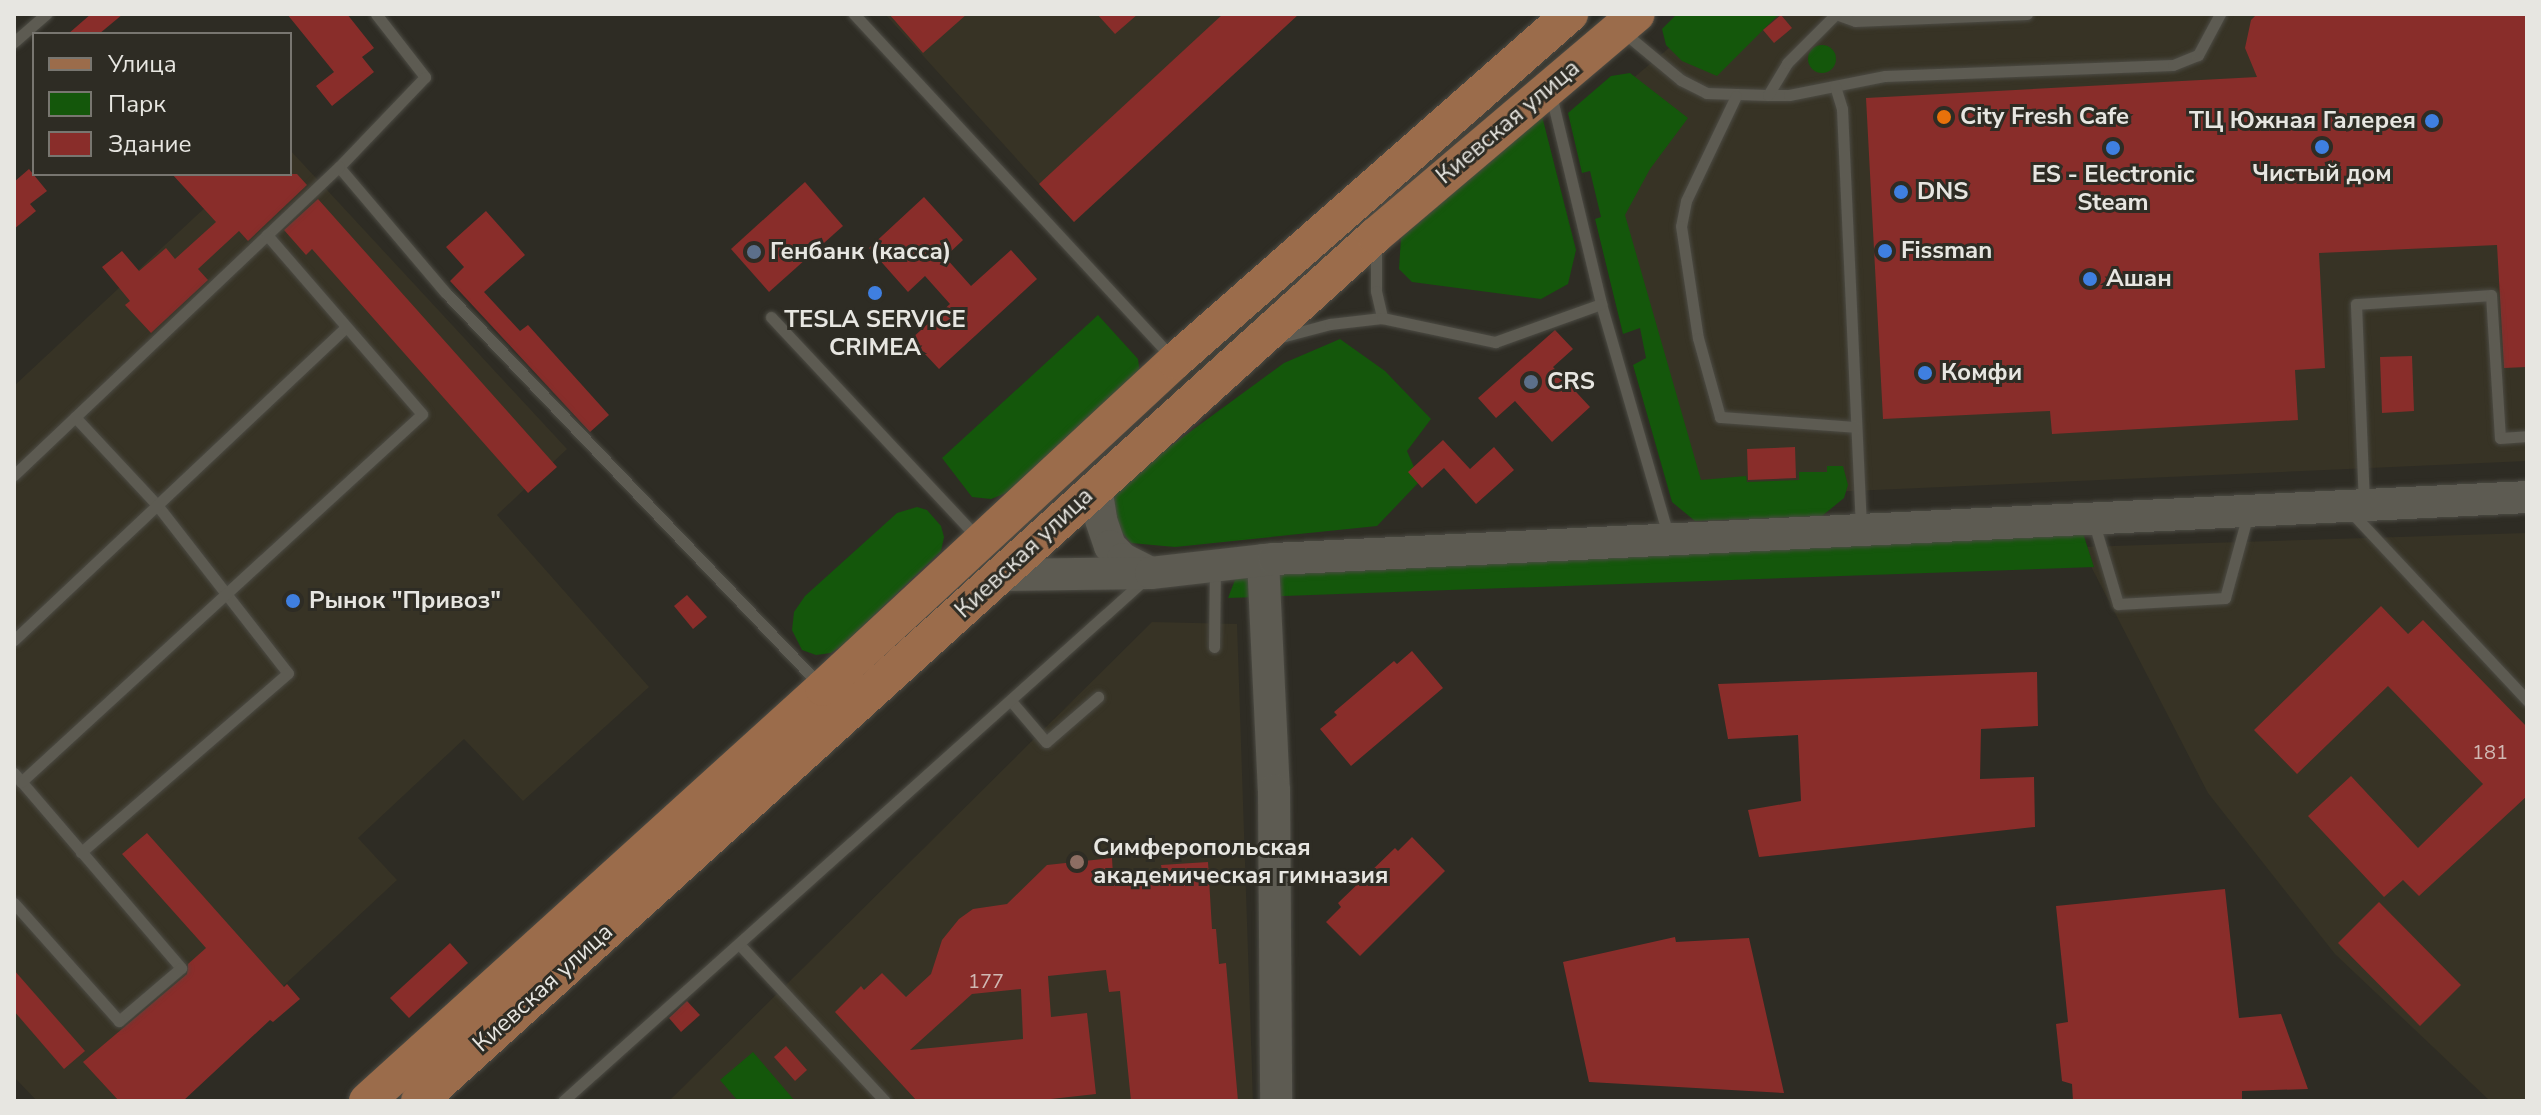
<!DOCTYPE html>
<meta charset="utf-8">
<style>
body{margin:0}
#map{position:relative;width:2541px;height:1115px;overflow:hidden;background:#2e2c24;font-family:"Nunito Sans",sans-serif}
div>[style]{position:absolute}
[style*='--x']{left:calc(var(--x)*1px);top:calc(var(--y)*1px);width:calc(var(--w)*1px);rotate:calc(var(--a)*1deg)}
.built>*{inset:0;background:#373325}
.green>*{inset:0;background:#14570b}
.round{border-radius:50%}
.building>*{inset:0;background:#892d2a}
.roads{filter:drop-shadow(0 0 2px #4c4b44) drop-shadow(0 0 2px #4c4b44)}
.lane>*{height:11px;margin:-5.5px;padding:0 5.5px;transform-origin:5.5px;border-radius:5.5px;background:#5d5b52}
.secondary>*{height:32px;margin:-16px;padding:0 16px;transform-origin:16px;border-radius:16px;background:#5d5b52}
.primary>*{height:36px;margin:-18px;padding:0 18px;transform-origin:18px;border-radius:18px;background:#9b6c4b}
.dots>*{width:22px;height:22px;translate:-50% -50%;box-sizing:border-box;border:4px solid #2e2c24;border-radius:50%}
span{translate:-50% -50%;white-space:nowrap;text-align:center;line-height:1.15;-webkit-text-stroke:6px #2e2c24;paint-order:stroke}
.number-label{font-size:20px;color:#d0b8b3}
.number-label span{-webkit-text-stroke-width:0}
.poi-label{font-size:24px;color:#e7e6e1;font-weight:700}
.left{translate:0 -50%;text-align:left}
.right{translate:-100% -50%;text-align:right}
.street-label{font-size:24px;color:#e7e6e1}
.frame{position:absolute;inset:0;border:16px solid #e7e6e1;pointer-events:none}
.legend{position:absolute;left:32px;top:32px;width:260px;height:144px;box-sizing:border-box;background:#2e2c24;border:2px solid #787670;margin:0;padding:10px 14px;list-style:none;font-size:24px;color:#e7e6e1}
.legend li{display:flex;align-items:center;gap:16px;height:40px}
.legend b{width:40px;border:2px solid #787670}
</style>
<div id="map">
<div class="built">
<i style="clip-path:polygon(885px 14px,1299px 14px,1074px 222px)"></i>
<i style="clip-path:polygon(1709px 14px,2527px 14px,2527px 461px,1695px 498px,1585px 119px)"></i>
<i style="clip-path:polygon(290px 150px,567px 449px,497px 515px,649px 687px,523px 801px,464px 739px,358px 838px,397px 880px,160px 1101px,37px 1101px,14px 1077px,14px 386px,241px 174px,290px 174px)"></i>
<i style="clip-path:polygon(2527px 533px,2527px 1101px,2490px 1101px,2335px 954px,2208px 793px,2081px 547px)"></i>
<i style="clip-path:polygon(1152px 622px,1237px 624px,1253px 1101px,669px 1101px)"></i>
</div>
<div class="green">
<i style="clip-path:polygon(1677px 14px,1779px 14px,1717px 76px,1682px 61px,1666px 45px,1662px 29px)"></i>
<i class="round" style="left:1808px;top:45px;width:28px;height:28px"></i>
<i style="clip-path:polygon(1630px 73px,1688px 118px,1650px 169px,1625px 215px,1701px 480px,1746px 476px,1747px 482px,1799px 480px,1799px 472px,1827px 472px,1827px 466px,1843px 466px,1848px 485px,1844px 498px,1822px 516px,1695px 521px,1672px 502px,1633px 365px,1646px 358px,1640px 328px,1623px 334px,1595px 219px,1601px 217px,1590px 171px,1582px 173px,1568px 113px,1611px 76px)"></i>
<i style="clip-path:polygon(1542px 116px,1576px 250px,1568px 284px,1541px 299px,1412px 282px,1399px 269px,1401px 238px)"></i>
<i style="clip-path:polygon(1098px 315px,1138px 359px,1140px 374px,1014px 490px,991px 499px,972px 497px,942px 458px)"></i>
<i style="clip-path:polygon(1340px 339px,1385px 371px,1431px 419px,1407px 451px,1420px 481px,1377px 526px,1175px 547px,1131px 543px,1114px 523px,1108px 492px,1284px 363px)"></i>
<i style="clip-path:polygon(917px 507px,927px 510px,941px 526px,944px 537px,941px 551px,843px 645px,831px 653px,816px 655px,802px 650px,792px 630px,794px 612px,805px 596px,897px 513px)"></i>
<i style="clip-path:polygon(2081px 527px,2094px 567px,1228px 598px,1240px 567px)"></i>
<i style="clip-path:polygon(753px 1052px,795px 1101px,738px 1101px,720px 1080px)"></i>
</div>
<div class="building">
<i style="clip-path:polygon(91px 14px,123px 14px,99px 34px,68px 34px)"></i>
<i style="clip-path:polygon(287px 14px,347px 14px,374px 48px,362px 57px,374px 72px,332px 106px,316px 86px,334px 72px)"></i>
<i style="clip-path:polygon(889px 14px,967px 14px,923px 53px)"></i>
<i style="clip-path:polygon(1097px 14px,1138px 14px,1115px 34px)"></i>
<i style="clip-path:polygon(1223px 14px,1299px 14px,1074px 222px,1039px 184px)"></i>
<i style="clip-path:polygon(2257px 14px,2527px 14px,2527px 367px,2504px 368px,2497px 245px,2319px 253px,2325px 368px,2295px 370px,2298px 420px,2052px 434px,2050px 411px,1883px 419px,1866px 98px,2257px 77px,2245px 48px,2251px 20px)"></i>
<i style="clip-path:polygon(1781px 15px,1792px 28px,1774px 43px,1763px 30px)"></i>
<i style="clip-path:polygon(29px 169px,47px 191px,30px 204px,36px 211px,14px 229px,14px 182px)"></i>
<i style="clip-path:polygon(172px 174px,297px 174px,307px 185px,248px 241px,239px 231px,198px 269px,208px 280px,151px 333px,125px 305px,130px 301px,102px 267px,122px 251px,139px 271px,166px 248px,175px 259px,216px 222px)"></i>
<i style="clip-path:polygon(805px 182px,843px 226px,769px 292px,731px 249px)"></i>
<i style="clip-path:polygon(924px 197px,963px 240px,945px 257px,971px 286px,1011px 250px,1037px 279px,939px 369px,911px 339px,950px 304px,925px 276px,908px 292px,869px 248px)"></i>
<i style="clip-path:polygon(318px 199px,557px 467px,528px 493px,312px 249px,306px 255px,284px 230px)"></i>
<i style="clip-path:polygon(486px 211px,525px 255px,484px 292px,520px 331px,528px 325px,609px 415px,590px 432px,450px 281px,464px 267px,446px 247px)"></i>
<i style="clip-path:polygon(1555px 330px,1573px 349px,1553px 367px,1590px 407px,1552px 442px,1515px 401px,1496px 418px,1478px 398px)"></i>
<i style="clip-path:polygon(2412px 356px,2414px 411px,2382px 413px,2380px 357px)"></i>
<i style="clip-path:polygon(1443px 440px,1470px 469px,1494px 447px,1514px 470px,1476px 504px,1444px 468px,1422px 488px,1408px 472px)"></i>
<i style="clip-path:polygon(1795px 447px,1796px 478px,1748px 480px,1747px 449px)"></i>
<i style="clip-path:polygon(687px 595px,707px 617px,693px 629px,674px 606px)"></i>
<i style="clip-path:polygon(2381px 606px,2408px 634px,2423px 620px,2527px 727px,2527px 796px,2419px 896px,2403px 880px,2384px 897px,2308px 816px,2351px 776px,2418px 848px,2483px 784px,2388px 686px,2297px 774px,2254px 730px)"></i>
<i style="clip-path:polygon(1412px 651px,1443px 688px,1351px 766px,1320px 729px,1337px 715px,1334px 712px,1394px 661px,1397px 664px)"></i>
<i style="clip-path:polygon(2037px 672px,2038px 726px,1981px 729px,1980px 779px,2034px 777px,2035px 827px,1759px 857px,1748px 810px,1801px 801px,1798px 735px,1728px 739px,1718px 684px)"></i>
<i style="clip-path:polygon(147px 833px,284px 987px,287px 984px,300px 999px,273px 1022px,270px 1020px,183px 1101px,119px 1101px,83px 1062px,187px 974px,188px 964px,206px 948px,122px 854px)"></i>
<i style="clip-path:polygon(1412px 837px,1445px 871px,1360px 956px,1326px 922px,1341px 907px,1338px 903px,1395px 848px,1398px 851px)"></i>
<i style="clip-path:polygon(evenodd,1112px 858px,1113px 875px,1162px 871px,1161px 865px,1208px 862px,1212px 929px,1216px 929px,1219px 964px,1226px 963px,1238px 1101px,1131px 1101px,1120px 991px,1109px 992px,1106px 970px,1048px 976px,1051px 1017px,1087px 1013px,1096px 1094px,1033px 1101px,917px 1101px,835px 1012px,861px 986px,864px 990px,882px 973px,906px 997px,931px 974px,942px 940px,959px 919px,973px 909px,1007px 904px,1047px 865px,1112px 858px,1021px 989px,1023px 1039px,910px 1050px,972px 994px,1021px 989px)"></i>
<i style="clip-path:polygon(2225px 889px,2239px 1018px,2281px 1014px,2308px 1089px,2242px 1091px,2242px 1101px,2073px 1101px,2072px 1084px,2062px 1081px,2056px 1024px,2068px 1022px,2056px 906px)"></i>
<i style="clip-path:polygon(2379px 902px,2461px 985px,2420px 1026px,2338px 943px)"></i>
<i style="clip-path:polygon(1675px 937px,1676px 942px,1749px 938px,1784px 1093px,1589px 1082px,1563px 962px)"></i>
<i style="clip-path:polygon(450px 943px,468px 963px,409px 1018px,390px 998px)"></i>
<i style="clip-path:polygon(14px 970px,85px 1051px,64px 1069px,14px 1011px)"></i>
<i style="clip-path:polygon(687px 1001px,700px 1015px,681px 1032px,669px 1018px)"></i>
<i style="clip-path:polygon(786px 1046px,807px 1070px,795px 1081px,774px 1057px)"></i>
</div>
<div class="roads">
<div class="lane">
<i style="--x:376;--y:14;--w:80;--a:52.1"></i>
<i style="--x:425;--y:77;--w:124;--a:133.7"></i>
<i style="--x:339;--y:167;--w:165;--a:49.7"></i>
<i style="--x:446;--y:293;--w:542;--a:46.35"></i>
<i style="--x:854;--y:14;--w:468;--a:47.2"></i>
<i style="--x:1836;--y:14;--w:20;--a:20"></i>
<i style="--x:1855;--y:21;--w:172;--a:-2.3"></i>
<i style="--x:1622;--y:31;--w:77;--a:39.7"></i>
<i style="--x:1681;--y:80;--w:28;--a:27"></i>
<i style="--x:1706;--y:93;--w:62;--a:1.8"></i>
<i style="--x:1768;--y:95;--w:21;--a:0"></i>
<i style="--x:1789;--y:95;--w:98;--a:-11.2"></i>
<i style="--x:1885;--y:76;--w:288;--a:-2.2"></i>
<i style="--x:2173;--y:65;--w:27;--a:-22"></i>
<i style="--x:2198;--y:55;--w:47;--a:-61.8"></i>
<i style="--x:14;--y:42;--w:43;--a:-41.2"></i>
<i style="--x:1835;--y:86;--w:24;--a:73"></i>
<i style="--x:1842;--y:109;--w:419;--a:87.4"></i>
<i style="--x:1551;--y:95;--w:215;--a:76.5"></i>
<i style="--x:1601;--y:304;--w:244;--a:73.8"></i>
<i style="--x:1768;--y:95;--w:37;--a:-59"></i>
<i style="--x:1787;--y:63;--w:69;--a:-45"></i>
<i style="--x:1736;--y:96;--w:116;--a:115.5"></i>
<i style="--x:1686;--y:201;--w:25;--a:101"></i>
<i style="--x:1681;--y:226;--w:113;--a:81.4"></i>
<i style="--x:1698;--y:338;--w:82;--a:74.4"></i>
<i style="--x:1720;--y:417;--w:136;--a:4.2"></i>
<i style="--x:1376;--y:247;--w:44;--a:90"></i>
<i style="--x:1376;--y:291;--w:28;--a:77"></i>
<i style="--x:771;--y:317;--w:303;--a:46.9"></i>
<i style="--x:1281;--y:337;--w:51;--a:-14.9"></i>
<i style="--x:1330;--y:324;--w:52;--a:-6.6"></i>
<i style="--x:1382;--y:318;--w:116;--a:12"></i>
<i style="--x:1495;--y:342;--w:113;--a:-19.7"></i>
<i style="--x:75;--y:417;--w:120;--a:47"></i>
<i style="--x:157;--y:505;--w:213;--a:52.1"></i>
<i style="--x:288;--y:673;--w:274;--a:139.1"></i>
<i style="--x:14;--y:475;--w:448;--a:-43.5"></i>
<i style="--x:2364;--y:504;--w:200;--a:-92.3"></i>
<i style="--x:2356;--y:304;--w:135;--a:-3.8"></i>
<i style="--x:2491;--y:295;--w:143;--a:86.4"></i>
<i style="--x:2500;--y:438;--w:27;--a:-4"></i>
<i style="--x:2351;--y:512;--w:258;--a:46.9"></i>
<i style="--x:2093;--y:520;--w:88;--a:73.4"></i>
<i style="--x:2118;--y:604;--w:107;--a:-3.2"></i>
<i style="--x:2225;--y:598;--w:87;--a:-74.7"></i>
<i style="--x:14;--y:640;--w:456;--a:-43.3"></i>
<i style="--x:1214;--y:647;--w:78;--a:-89.3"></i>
<i style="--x:1011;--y:701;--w:54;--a:49.5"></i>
<i style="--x:1046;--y:742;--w:69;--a:-40.9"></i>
<i style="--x:14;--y:773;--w:257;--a:49.4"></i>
<i style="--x:181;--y:968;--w:82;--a:139.5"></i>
<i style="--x:119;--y:1021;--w:158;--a:-131.7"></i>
<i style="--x:21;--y:782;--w:544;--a:-42.54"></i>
<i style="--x:422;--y:414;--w:237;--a:-130.9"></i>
<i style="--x:739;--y:944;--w:214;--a:47.1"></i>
<i style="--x:563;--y:1101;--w:779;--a:-41.88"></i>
</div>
<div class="secondary">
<i style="--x:1096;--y:487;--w:33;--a:81"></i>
<i style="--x:1101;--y:520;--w:28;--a:71"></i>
<i style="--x:1110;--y:546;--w:18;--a:45"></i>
<i style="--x:1123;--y:559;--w:31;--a:27"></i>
<i style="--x:1263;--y:560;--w:230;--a:87.3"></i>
<i style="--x:1274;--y:790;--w:311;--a:89.6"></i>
<i style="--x:1002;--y:575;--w:149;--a:-0.8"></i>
<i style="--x:1151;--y:573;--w:124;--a:-6.5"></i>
<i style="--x:1274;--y:559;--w:1255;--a:-2.83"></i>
</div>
<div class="primary">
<i style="--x:367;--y:1101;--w:615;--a:-42.17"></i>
<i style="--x:823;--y:688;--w:480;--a:-42.9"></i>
<i style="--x:1175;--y:361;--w:526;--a:-41.3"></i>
<i style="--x:419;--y:1101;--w:1289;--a:-42.14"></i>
<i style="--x:1375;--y:236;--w:343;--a:-40.3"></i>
</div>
</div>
<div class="dots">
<i style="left:1944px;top:117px;background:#e8710a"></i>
<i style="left:2432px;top:121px;background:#3f7fe0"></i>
<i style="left:2322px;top:147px;background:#3f7fe0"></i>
<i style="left:2113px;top:148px;background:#3f7fe0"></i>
<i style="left:1901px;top:192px;background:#3f7fe0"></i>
<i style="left:1885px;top:251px;background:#3f7fe0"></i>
<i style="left:754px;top:252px;background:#5c6f8a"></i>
<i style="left:2090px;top:279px;background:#3f7fe0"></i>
<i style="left:875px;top:293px;background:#3f7fe0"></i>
<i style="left:1925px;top:373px;background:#3f7fe0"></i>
<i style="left:1531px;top:382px;background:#5c6f8a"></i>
<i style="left:293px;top:601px;background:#3f7fe0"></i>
<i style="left:1077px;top:862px;background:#8d6e63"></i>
</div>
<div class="number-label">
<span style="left:2490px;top:752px">181</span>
<span style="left:986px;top:981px">177</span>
</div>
<div class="poi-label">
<span class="left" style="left:1960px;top:117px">City Fresh Cafe</span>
<span class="right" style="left:2416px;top:121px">ТЦ Южная Галерея</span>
<span style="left:2322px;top:174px">Чистый дом</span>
<span style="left:2113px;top:189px">ES - Electronic<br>Steam</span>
<span class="left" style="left:1917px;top:192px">DNS</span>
<span class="left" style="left:1901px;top:251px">Fissman</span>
<span class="left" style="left:770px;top:252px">Генбанк (касса)</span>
<span class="left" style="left:2106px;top:279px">Ашан</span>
<span style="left:875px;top:334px">TESLA SERVICE<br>CRIMEA</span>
<span class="left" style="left:1941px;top:373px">Комфи</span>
<span class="left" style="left:1547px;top:382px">CRS</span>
<span class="left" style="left:309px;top:601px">Рынок "Привоз"</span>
<span class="left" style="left:1093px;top:862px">Симферопольская<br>академическая гимназия</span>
</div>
<div class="street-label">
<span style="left:1508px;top:122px;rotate:-40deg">Киевская улица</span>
<span style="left:1024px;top:553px;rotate:-43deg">Киевская улица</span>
<span style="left:543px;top:988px;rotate:-42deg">Киевская улица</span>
</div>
<div class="frame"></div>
<ul class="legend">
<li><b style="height:10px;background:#9b6c4b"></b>Улица</li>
<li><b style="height:22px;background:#14570b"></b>Парк</li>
<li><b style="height:22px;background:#892d2a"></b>Здание</li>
</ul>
</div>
